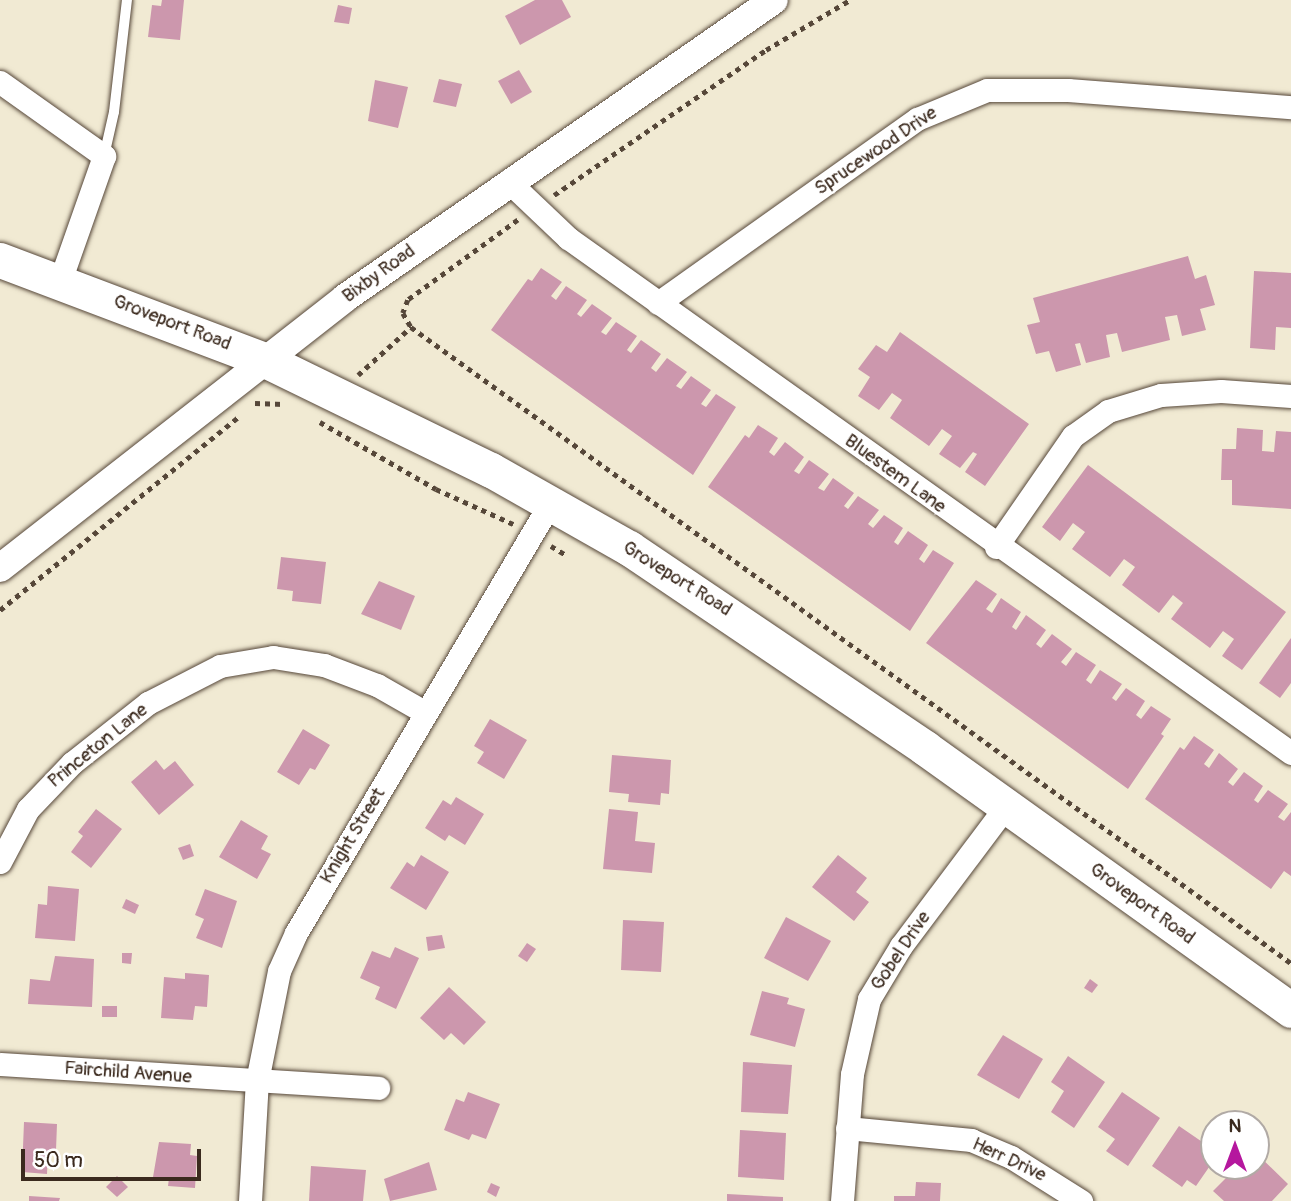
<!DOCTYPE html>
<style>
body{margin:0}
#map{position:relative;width:1291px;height:1201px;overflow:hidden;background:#f1ead3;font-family:Pangolin,sans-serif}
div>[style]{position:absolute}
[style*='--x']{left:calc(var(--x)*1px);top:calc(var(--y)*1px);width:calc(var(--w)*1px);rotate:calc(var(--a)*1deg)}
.building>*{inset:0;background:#cc97ad}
.path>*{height:4.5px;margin-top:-2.25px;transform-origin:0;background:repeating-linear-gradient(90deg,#564739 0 5px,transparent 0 10px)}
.roads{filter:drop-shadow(0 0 2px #564739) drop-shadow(0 0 2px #564739)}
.service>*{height:10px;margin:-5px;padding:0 5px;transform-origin:5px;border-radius:5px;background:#fff}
.minor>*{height:23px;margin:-11.5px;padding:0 11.5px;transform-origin:11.5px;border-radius:11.5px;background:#fff}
.tertiary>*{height:28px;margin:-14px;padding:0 14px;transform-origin:14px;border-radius:14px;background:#fff}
.primary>*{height:35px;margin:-17.5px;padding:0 17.5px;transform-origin:17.5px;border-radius:17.5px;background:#fff}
span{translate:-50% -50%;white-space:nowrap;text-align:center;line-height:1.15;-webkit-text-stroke:5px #fff;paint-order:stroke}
.street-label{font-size:19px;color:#3b2a1e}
.north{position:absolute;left:1200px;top:1110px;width:70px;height:70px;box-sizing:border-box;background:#fff;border:2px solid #b1aaa5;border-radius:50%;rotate:0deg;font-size:19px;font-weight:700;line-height:28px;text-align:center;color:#3b2a1e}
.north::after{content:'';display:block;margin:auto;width:24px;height:32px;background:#b5179e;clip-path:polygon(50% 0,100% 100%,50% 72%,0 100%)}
.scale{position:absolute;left:21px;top:1149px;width:180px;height:32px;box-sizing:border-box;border:4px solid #3b2a1e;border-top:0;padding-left:9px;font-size:21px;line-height:24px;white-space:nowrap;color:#3b2a1e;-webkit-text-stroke:5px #fff;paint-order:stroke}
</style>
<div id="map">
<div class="building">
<i style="clip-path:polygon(162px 0,184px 0,180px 40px,148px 37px,152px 5px,161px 6px)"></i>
<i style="clip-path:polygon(535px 0,562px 0,571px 17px,520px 45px,505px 16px)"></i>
<i style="clip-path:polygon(338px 5px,352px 8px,349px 24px,334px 22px)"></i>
<i style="clip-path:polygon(519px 70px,532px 92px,511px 104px,498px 81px)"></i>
<i style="clip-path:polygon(439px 79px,462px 84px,456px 107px,433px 102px)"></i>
<i style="clip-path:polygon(375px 80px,408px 87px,398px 128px,368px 121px)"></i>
<i style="clip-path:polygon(1188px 256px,1195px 279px,1206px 275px,1215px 305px,1200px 309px,1206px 330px,1182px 336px,1177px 315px,1165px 317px,1170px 340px,1122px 352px,1117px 333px,1106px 335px,1110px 357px,1086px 363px,1080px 343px,1075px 344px,1081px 365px,1056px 372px,1049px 351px,1036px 354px,1027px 325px,1040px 322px,1033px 298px)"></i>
<i style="clip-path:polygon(541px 268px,562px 282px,551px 296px,556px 300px,566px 286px,587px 300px,577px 314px,581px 317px,592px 304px,612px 318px,601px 332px,606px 335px,616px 322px,637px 336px,627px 350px,631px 353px,641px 340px,661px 354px,651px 368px,656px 372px,667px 358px,687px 372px,676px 386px,681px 389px,691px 376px,711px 390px,701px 404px,706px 407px,716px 394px,736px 407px,693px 475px,491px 330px,528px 279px,532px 281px)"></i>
<i style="clip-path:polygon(1254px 271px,1291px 273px,1291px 328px,1276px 327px,1275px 350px,1250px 348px)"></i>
<i style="clip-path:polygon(900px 332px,1029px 424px,985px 486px,965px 472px,977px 454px,973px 452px,960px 468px,939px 454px,952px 436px,942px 429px,929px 446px,890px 418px,902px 400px,892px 393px,879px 410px,858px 396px,870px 377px,858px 369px,876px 345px,887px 352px)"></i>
<i style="clip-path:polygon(758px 425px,778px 438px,769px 452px,774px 456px,785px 442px,804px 457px,794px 471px,799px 474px,809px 460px,829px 474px,818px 488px,824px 491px,833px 478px,854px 493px,844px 506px,848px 509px,858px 496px,879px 510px,868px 524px,873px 528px,884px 515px,903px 528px,894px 542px,898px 545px,908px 531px,928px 545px,919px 559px,924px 563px,933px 550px,954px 563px,910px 631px,708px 487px,745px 435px,749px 438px)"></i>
<i style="clip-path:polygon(1237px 428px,1263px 430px,1262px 451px,1274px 452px,1276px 431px,1291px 432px,1291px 509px,1232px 505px,1232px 480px,1221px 480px,1222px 449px,1236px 449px)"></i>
<i style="clip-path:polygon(1088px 465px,1286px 612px,1242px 670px,1222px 656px,1234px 639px,1223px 631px,1210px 648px,1171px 619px,1183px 603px,1173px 595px,1159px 613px,1122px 585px,1135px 567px,1124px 559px,1110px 577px,1072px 549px,1085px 532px,1073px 523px,1060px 541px,1042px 527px)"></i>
<i style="clip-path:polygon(281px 557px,326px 562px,321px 604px,292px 601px,293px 591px,277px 589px)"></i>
<i style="clip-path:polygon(976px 580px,997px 594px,986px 609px,992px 613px,1001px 598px,1021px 612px,1012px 627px,1016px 630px,1026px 615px,1046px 630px,1036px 644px,1041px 648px,1052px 634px,1072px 649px,1061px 662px,1066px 666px,1076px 652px,1096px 665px,1086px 680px,1091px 684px,1100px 670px,1122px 684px,1112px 698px,1116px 701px,1126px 688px,1145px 701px,1136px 715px,1141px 719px,1151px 706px,1171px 719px,1161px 734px,1164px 736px,1128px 789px,926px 643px)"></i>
<i style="clip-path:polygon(379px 581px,415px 596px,401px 630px,361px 614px)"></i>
<i style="clip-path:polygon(1291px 638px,1291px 683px,1280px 698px,1259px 683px)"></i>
<i style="clip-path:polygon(490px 719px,527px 740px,504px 779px,477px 763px,484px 752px,474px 746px)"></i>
<i style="clip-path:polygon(303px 729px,330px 745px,315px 770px,310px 768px,299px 785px,277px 772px)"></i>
<i style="clip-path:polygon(1194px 736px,1214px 750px,1204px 764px,1209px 768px,1219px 753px,1238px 769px,1228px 782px,1233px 786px,1244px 772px,1263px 786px,1254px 800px,1258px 803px,1268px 790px,1288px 804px,1278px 817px,1284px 821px,1291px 812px,1291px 876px,1284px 871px,1271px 889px,1145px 799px,1180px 747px,1184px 750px)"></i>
<i style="clip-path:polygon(612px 755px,671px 760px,669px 794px,661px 793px,660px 805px,628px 802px,629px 794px,609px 792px)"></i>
<i style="clip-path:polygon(156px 760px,164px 770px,175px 761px,194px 785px,159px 815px,131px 782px)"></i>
<i style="clip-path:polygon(456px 797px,484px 814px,465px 845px,449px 835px,445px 841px,425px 828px,443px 800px,451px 805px)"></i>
<i style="clip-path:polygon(96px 809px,122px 829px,91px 868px,71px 852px,83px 836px,78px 832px)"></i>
<i style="clip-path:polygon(609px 809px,638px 812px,635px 841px,655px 843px,652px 873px,603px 869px)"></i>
<i style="clip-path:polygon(241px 820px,268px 836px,261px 849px,271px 854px,257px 879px,219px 857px)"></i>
<i style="clip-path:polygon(190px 844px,194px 856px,183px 860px,178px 848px)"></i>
<i style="clip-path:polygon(421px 855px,449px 872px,426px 910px,390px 888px,407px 862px,414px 867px)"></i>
<i style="clip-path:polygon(838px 855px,867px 878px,856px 892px,869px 902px,854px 921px,812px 887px)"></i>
<i style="clip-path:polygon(48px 886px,79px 889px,75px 941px,35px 938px,38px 904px,47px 905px)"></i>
<i style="clip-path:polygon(205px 889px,237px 901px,222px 948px,196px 938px,204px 919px,195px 915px)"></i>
<i style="clip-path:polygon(126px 899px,139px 905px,135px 914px,122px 908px)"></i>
<i style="clip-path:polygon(786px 917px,831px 941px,808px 981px,764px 958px)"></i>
<i style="clip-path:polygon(623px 920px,664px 922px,661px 972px,621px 970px)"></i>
<i style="clip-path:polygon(442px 935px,445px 948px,428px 951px,426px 937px)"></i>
<i style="clip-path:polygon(527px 943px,536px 949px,527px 962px,518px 956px)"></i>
<i style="clip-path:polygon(395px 947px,419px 958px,396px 1009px,375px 999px,380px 987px,360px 978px,372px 951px,390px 958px)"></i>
<i style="clip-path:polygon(122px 953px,132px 953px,131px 964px,122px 963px)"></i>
<i style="clip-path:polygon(55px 956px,94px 959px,92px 1007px,28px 1004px,30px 979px,50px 981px)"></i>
<i style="clip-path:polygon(185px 973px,209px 975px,207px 1007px,195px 1006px,193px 1020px,161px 1018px,164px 977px,185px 979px)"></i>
<i style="clip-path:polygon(1090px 979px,1098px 985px,1092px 993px,1084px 988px)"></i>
<i style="clip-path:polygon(449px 987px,486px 1022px,464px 1045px,451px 1033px,444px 1040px,420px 1018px)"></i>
<i style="clip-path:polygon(762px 991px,789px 998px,787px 1004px,805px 1009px,795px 1047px,750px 1035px)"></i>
<i style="clip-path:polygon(102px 1006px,117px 1006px,117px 1017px,102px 1017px)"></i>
<i style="clip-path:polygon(1003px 1035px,1043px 1059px,1019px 1099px,977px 1075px)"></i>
<i style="clip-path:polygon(1068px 1056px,1105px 1082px,1074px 1128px,1051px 1112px,1064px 1091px,1051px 1082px)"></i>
<i style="clip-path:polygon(743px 1062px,792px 1065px,788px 1114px,741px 1112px)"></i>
<i style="clip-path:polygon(468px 1092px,500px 1104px,486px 1139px,472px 1134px,469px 1140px,444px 1130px,456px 1099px,464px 1102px)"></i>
<i style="clip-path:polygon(1122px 1092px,1160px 1118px,1128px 1166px,1106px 1151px,1115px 1139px,1098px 1127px)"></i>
<i style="clip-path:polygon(24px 1122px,57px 1124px,56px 1150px,48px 1150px,47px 1174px,22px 1172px)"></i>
<i style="clip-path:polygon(1179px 1126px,1214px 1150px,1214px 1160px,1196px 1186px,1187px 1180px,1182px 1187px,1152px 1166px)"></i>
<i style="clip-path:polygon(740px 1130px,786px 1133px,784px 1180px,738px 1177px)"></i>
<i style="clip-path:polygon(159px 1142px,191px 1144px,190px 1155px,197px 1156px,195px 1188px,168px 1186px,169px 1178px,153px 1177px)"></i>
<i style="clip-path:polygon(1256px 1153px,1288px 1184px,1272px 1201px,1224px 1201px,1213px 1191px,1238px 1166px,1256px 1166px)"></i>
<i style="clip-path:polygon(429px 1162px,437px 1190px,390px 1201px,384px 1179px)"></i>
<i style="clip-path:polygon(311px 1166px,366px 1170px,363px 1201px,309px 1201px)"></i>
<i style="clip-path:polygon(117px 1176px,128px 1187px,117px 1197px,106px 1187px)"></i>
<i style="clip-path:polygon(916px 1182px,941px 1183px,940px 1201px,894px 1201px,894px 1196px,915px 1196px)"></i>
<i style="clip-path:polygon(491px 1183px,500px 1187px,496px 1197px,487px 1192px)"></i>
<i style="clip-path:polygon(727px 1194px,783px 1197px,783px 1201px,727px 1201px)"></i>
<i style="clip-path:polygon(29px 1196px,60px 1198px,59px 1201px,29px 1201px)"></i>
</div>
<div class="path">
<i style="--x:554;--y:195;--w:257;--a:-34.4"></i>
<i style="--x:766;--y:50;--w:98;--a:-30.8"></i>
<i style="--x:518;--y:220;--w:136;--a:144"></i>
<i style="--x:408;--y:300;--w:14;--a:111"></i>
<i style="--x:403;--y:313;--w:16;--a:60"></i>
<i style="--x:411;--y:327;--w:1086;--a:35.86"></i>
<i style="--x:358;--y:375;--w:72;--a:-42.2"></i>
<i style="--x:255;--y:403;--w:29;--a:2"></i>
<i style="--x:320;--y:422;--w:134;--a:30"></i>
<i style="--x:436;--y:489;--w:85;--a:24.4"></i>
<i style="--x:551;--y:546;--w:17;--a:31"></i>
<i style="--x:0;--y:610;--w:306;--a:-39"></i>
</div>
<div class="roads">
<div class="service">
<i style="--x:104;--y:156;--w:45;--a:-77.2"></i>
<i style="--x:114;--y:112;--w:113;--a:-83.4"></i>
</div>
<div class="minor">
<i style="--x:0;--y:82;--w:128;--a:35.4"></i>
<i style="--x:104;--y:156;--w:133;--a:109.4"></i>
<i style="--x:508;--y:181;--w:83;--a:43.5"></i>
<i style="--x:568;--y:238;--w:888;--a:35.46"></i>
<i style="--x:658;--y:303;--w:318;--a:-35.4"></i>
<i style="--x:917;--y:119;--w:76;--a:-22.5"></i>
<i style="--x:987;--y:90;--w:81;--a:0"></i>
<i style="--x:1068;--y:90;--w:224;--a:4.4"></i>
<i style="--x:996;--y:547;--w:135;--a:-55.3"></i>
<i style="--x:1073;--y:436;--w:43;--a:-35.5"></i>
<i style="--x:1108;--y:411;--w:55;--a:-16.8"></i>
<i style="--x:1161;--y:395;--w:60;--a:-3.8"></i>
<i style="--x:1221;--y:391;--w:70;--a:4.1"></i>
<i style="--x:0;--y:862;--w:60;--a:-62.2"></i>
<i style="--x:28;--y:809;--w:64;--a:-46.3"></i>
<i style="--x:72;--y:763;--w:97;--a:-38.3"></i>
<i style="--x:148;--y:703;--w:81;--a:-27.2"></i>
<i style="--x:220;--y:666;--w:54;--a:-9.6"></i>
<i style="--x:273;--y:657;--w:52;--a:8.9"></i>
<i style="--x:324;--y:665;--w:57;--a:20.7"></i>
<i style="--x:377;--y:685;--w:56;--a:29.7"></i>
<i style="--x:0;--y:1064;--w:379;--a:3.6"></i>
<i style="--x:847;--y:1128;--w:125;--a:5.5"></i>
<i style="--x:971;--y:1140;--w:43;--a:23"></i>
<i style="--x:1011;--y:1157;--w:83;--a:32.2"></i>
<i style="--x:250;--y:1201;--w:120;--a:-86.7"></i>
<i style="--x:257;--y:1081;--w:112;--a:-78.7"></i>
<i style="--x:279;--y:971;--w:42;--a:-65.9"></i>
<i style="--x:296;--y:933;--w:499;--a:-59.4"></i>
<i style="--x:842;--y:1201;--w:127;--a:-85.5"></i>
<i style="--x:852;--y:1074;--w:77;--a:-77.2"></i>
<i style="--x:869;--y:999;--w:62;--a:-58.9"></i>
<i style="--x:901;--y:946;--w:175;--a:-53.1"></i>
</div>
<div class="tertiary">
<i style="--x:0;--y:568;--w:438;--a:-38"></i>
<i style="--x:345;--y:298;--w:522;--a:-34.79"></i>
</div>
<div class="primary">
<i style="--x:0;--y:260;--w:283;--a:20.7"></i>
<i style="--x:265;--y:360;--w:251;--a:26"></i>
<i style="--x:491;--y:470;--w:159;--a:29.5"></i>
<i style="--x:629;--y:548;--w:357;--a:34"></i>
<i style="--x:925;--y:748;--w:450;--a:35.6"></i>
</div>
</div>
<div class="street-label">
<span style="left:876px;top:151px;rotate:-34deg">Sprucewood Drive</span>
<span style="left:379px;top:274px;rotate:-36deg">Bixby Road</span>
<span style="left:172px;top:323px;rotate:21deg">Groveport Road</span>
<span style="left:895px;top:474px;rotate:36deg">Bluestem Lane</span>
<span style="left:677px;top:579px;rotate:32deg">Groveport Road</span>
<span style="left:98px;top:746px;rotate:-39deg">Princeton Lane</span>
<span style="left:353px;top:836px;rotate:-59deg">Knight Street</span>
<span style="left:1142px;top:904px;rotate:36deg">Groveport Road</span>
<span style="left:901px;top:951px;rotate:-56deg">Gobel Drive</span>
<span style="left:128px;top:1073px;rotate:4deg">Fairchild Avenue</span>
<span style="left:1009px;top:1160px;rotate:25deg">Herr Drive</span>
</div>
<div class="north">N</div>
<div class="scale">50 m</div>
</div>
